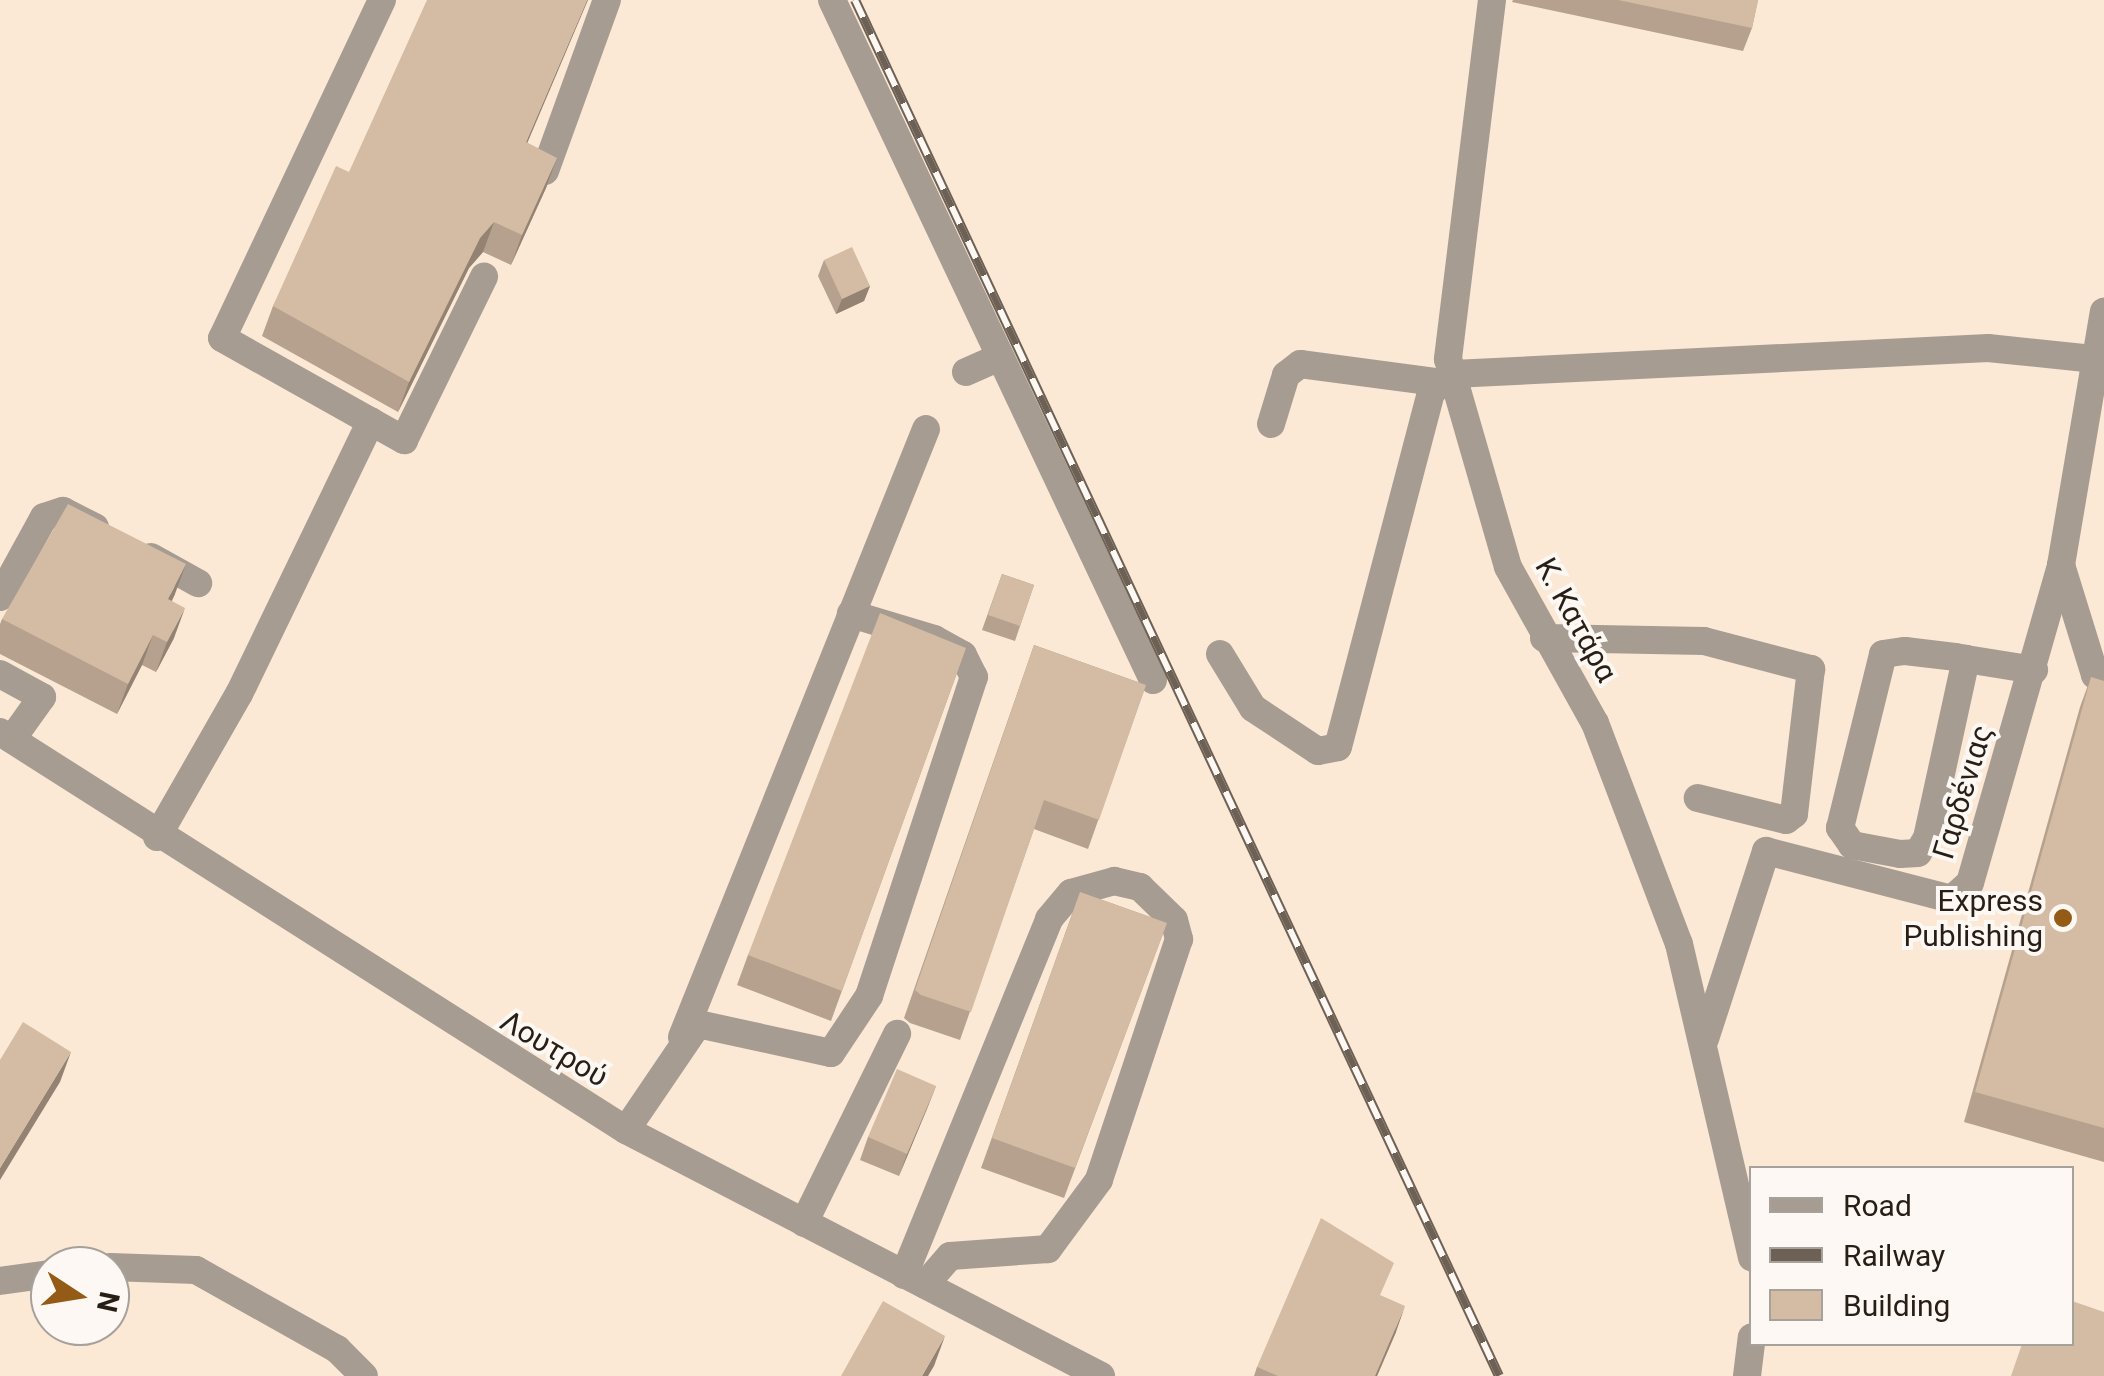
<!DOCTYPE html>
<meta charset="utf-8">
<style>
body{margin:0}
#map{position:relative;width:2104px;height:1376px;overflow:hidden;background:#fbe8d5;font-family:Roboto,sans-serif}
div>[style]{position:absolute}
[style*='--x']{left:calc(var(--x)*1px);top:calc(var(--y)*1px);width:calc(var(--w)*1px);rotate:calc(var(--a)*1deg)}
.minor>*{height:28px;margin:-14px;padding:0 14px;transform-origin:14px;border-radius:14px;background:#a69c92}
.rail>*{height:10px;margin-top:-5px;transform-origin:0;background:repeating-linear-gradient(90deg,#fdf8f3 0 19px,#6d6155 0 38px);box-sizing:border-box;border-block:2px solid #6d6155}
.wall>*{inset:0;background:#b5a18d}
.shaded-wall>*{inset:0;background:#948373}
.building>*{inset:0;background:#d3bba4}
.dots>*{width:28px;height:28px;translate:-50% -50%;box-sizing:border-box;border:5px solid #fdf8f3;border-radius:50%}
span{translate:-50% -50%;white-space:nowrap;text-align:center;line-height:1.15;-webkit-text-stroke:8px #fdf8f3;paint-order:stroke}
.street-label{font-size:30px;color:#271e16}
.poi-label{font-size:30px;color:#271e16}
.right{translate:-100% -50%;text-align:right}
.legend{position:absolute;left:1749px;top:1166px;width:325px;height:180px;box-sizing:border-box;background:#fdf8f3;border:2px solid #a7a19b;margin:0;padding:12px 18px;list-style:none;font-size:30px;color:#271e16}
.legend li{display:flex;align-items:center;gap:20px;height:50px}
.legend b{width:50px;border:2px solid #a7a19b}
.north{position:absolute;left:30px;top:1246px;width:100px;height:100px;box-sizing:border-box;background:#fdf8f3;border:2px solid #a7a19b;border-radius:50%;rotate:102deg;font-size:28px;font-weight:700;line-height:40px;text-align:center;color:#271e16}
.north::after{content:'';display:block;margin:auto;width:35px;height:45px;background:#935b15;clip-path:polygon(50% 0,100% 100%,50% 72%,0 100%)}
</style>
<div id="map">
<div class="minor">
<i style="--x:382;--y:0;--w:374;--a:115.3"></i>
<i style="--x:222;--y:338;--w:209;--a:29.3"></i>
<i style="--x:404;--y:440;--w:182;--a:-63.9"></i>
<i style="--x:832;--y:0;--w:752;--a:64.73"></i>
<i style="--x:1492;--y:0;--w:362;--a:97"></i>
<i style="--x:1448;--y:359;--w:216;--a:73.9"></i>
<i style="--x:1508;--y:567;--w:179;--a:60.9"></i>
<i style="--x:1595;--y:723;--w:236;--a:69.2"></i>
<i style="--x:1679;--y:944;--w:322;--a:76.9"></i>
<i style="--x:545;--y:171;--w:182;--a:-70.1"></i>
<i style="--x:966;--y:372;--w:37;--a:-24"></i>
<i style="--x:1271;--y:424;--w:51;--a:-73"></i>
<i style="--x:1286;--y:375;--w:18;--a:-38"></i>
<i style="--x:1300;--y:364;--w:136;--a:7.6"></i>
<i style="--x:151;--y:557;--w:54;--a:29"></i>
<i style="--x:2061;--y:565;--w:115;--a:72.8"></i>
<i style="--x:2095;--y:675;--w:10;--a:24"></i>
<i style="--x:0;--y:597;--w:91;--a:-61.2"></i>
<i style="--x:44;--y:517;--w:20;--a:-18"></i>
<i style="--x:63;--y:511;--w:36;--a:27"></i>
<i style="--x:1544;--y:638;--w:160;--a:1.1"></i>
<i style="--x:1704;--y:641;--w:111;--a:14.7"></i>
<i style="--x:1811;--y:669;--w:146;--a:96.7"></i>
<i style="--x:1794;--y:814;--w:10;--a:143"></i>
<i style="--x:1786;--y:820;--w:91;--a:-166"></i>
<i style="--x:1220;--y:654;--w:63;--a:58.6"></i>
<i style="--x:1253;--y:708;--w:78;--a:33.5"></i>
<i style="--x:1318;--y:751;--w:20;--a:-11"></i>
<i style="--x:1338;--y:747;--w:367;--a:-75.3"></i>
<i style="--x:1431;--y:392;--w:28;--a:-39"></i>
<i style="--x:1453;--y:374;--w:536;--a:-2.78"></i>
<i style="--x:1988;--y:348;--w:117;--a:5.9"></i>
<i style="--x:1966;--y:659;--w:183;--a:102.3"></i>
<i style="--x:1927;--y:838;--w:17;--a:121"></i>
<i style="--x:1918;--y:853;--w:18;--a:177"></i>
<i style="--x:1900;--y:854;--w:49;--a:-169.4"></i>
<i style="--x:1852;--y:845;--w:21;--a:-125"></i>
<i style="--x:1840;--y:828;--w:179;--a:-76.1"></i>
<i style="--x:1883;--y:654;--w:22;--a:-8"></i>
<i style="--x:1905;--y:651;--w:50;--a:6.8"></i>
<i style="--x:1955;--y:657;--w:11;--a:10"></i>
<i style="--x:1966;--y:659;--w:69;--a:9.2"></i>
<i style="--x:0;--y:674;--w:48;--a:28.7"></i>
<i style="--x:42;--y:697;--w:52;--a:125.5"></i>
<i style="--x:0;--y:732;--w:742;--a:32.45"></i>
<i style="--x:626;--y:1130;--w:535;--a:27.38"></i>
<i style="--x:157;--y:837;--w:165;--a:-60.2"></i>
<i style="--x:239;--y:694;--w:303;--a:-64.2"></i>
<i style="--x:682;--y:1037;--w:655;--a:-68.13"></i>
<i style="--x:1705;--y:1039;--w:198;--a:-72"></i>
<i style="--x:1766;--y:851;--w:192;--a:14.5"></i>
<i style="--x:1952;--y:899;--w:24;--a:-42"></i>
<i style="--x:1970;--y:883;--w:331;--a:-74"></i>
<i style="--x:2061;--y:565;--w:257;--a:-80.4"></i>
<i style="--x:626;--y:1130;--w:128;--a:-55.8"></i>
<i style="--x:698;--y:1024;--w:136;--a:12.3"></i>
<i style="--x:831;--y:1053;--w:69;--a:-56.3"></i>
<i style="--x:869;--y:996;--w:336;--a:-71.8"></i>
<i style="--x:974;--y:677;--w:25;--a:-117"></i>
<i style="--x:963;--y:655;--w:33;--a:-151"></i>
<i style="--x:934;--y:639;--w:87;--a:-163.2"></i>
<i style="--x:804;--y:1223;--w:211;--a:-63.8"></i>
<i style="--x:110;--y:1267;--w:86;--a:2"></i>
<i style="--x:196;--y:1270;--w:162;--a:29.3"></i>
<i style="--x:337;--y:1349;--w:38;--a:45"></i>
<i style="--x:904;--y:1275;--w:384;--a:-67.8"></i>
<i style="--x:1049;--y:919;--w:34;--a:-50"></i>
<i style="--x:1071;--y:893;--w:45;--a:-15.6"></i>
<i style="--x:1114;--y:881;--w:27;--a:13"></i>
<i style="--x:1140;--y:887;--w:47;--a:44.1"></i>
<i style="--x:1174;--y:920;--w:20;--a:75"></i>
<i style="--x:1179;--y:939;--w:254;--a:108.4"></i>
<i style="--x:1099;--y:1180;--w:86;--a:126.5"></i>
<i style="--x:1048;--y:1249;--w:98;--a:175.9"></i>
<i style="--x:950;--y:1256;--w:38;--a:131"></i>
<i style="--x:0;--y:1281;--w:50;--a:-8"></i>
<i style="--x:1747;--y:1376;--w:39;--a:-83"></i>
</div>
<div class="rail">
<i style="--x:855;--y:0;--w:1519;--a:64.92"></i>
</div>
<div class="wall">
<i style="clip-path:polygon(1513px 0,1758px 0,1752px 28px,1743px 51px,1512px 2px)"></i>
<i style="clip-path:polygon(527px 143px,557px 158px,546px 188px,511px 265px,483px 252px,469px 268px,398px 412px,262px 336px,273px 306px,349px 172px)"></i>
<i style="clip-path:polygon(824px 260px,870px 286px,864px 301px,836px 314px,818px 276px)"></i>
<i style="clip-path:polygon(1002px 574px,1034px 585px,1015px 641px,982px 630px)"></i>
<i style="clip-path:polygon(175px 594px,172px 601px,174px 638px,156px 672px,142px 665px,117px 714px,0 654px,0 624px,2px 619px)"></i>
<i style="clip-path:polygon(1034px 645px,1146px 685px,1088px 849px,1034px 829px,960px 1040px,910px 1023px,904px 1018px)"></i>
<i style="clip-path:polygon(966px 648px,831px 1021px,737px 985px,748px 955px)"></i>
<i style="clip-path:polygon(2091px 677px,2104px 681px,2104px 1162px,1964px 1122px,2080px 707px)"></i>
<i style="clip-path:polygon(1080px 892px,1167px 923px,1064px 1198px,981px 1168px)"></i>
<i style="clip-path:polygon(936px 1086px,899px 1176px,860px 1160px,868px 1137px)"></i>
<i style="clip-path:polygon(1382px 1296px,1396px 1332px,1377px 1376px,1254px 1376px,1257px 1367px)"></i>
</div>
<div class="shaded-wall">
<i style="clip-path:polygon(587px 0,588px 0,515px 172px,526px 142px)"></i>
<i style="clip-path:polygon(557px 158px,546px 188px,511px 265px,522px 235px)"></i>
<i style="clip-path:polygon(494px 222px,483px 252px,469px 268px,398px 412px,409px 382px,480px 238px)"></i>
<i style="clip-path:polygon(870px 286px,864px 301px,836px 314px,842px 299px)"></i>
<i style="clip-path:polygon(186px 564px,175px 594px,157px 629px,168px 599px)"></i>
<i style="clip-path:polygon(185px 608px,174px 638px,156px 672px,167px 642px)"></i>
<i style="clip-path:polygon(153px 635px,142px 665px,117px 714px,128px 684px)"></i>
<i style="clip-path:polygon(71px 1052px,60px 1082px,0 1180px,0 1168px)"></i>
<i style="clip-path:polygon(936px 1086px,927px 1109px,899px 1176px,907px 1154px)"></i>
<i style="clip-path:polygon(1405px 1306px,1396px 1332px,1377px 1376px,1375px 1376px)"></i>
<i style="clip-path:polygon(945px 1336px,934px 1366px,928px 1376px,922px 1376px)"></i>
</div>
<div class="building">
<i style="clip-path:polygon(427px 0,587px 0,526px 142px,557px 158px,522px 235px,494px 222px,480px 238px,409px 382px,273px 306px,336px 166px,349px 172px)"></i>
<i style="clip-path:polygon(1618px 0,1758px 0,1752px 28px)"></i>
<i style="clip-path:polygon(852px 247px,870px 286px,842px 299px,824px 260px)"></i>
<i style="clip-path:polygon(68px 504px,186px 564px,168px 599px,185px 608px,167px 642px,153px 635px,128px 684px,2px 619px)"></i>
<i style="clip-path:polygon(1002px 574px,1034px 585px,1020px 626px,988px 615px)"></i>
<i style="clip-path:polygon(880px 613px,966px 648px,842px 991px,748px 955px)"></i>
<i style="clip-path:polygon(1034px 645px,1146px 685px,1099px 820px,1044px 800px,971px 1012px,921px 995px,915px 990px)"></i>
<i style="clip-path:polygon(2091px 677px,2104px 681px,2104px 1128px,1975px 1092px)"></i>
<i style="clip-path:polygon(1080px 892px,1167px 923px,1075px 1168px,992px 1138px)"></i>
<i style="clip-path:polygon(23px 1022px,71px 1052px,0 1168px,0 1060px)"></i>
<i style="clip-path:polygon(897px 1069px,936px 1086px,907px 1154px,868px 1137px)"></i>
<i style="clip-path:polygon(1321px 1218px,1394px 1263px,1380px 1295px,1405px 1306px,1375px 1376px,1278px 1376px,1257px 1367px)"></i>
<i style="clip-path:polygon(883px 1301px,945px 1336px,922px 1376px,841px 1376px)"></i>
<i style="clip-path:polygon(2072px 1301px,2104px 1312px,2104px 1376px,2011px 1376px,2022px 1344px,2072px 1344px)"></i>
</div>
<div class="dots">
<i style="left:2063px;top:918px;background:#935b15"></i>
</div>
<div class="street-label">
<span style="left:1576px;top:620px;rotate:61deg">Κ. Κατάρα</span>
<span style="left:1963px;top:792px;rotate:-73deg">Γαρδένιας</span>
<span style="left:554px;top:1049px;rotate:31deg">Λουτρού</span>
</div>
<div class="poi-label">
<span class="right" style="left:2043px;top:918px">Express<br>Publishing</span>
</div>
<ul class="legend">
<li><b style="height:12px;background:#a69c92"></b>Road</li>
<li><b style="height:12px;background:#6d6155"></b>Railway</li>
<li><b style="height:28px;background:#d3bba4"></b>Building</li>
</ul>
<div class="north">N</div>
</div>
